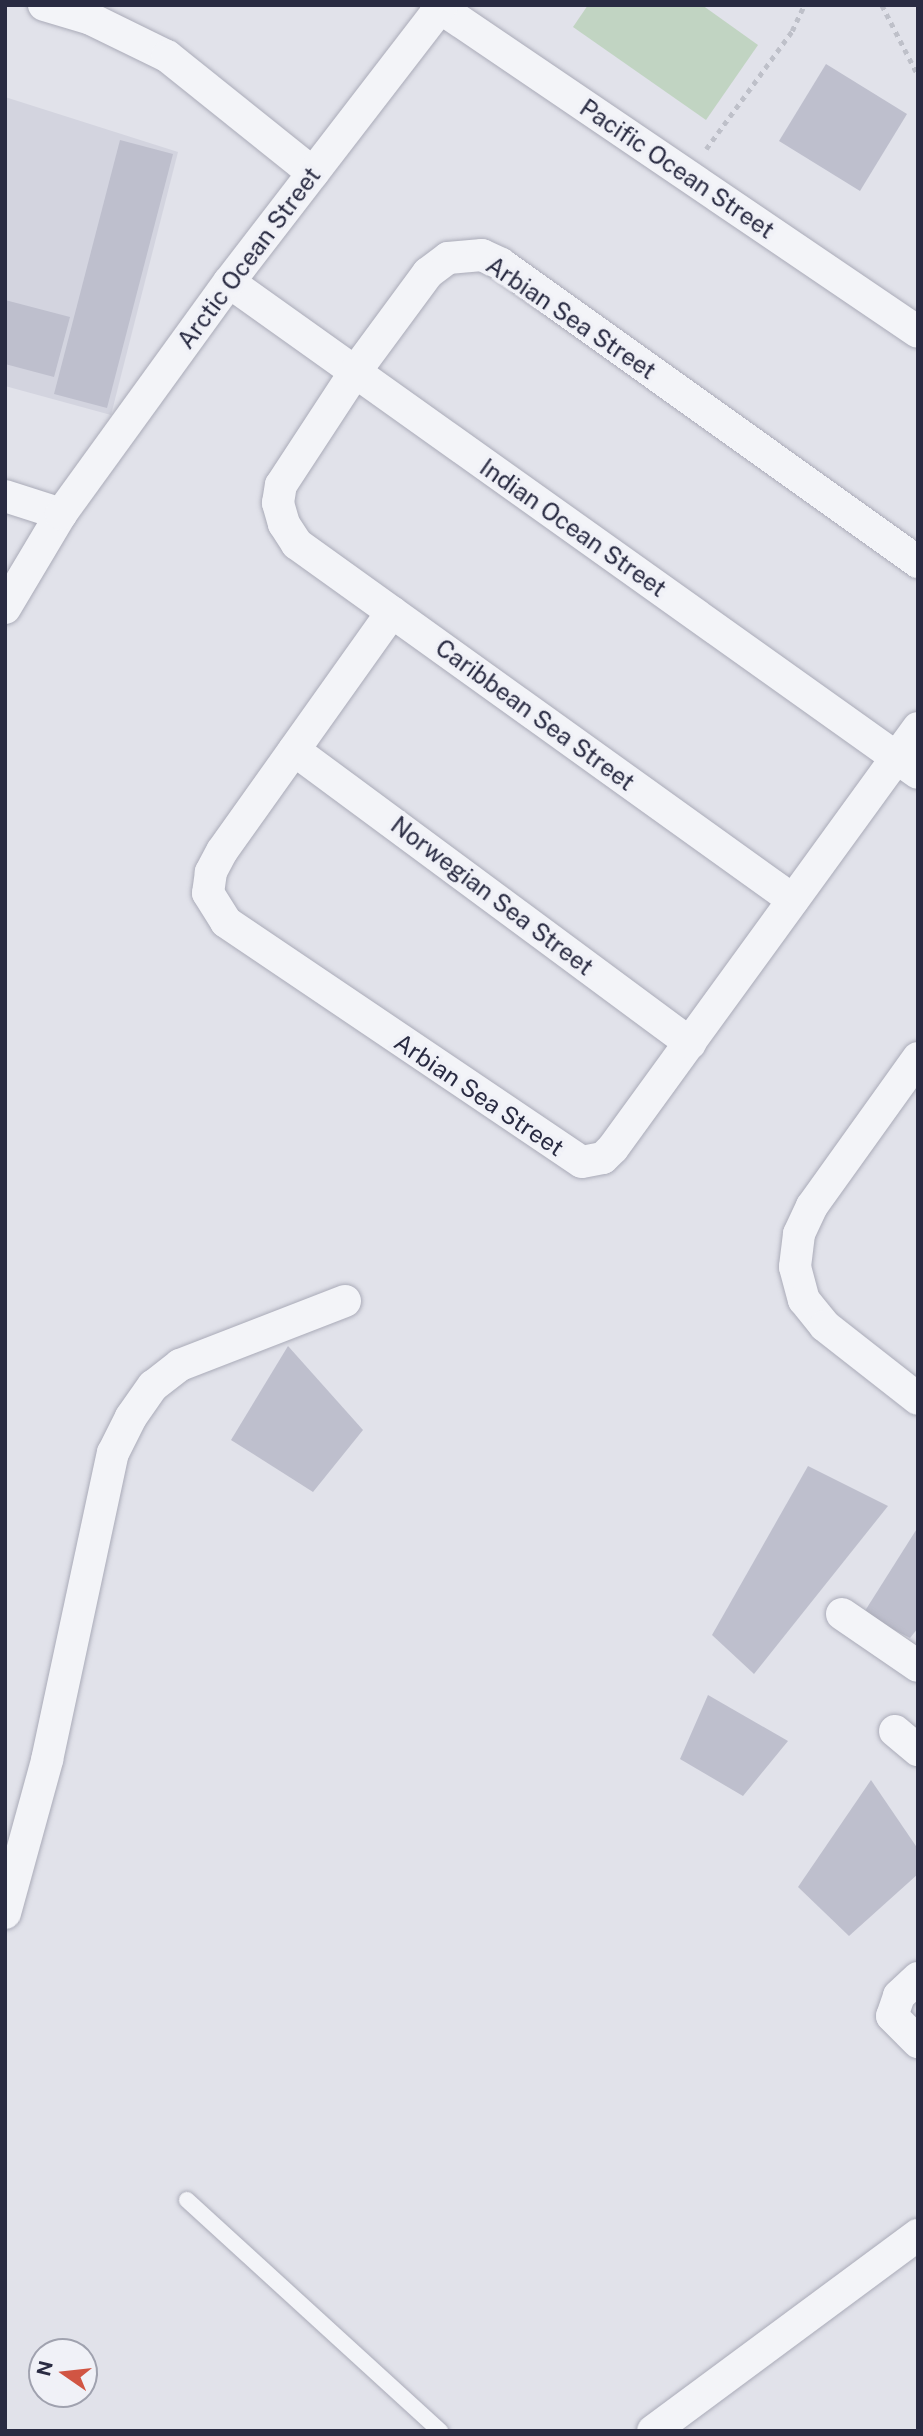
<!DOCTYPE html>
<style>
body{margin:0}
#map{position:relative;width:923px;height:2436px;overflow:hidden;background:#e1e2ea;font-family:"Public Sans",sans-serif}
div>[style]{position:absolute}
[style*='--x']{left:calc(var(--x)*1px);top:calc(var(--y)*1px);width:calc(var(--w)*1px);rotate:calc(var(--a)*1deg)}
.built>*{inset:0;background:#d3d4df}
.green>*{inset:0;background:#c1d4c2}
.building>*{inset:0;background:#bebfcd}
.path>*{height:4.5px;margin-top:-2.25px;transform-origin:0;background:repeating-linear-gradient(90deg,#bec0c9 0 5px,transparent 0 10px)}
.roads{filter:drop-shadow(0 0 2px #aaabb8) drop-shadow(0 0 2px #aaabb8)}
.lane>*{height:16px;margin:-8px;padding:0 8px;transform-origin:8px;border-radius:8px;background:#f3f4f8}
.street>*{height:32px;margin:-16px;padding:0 16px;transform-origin:16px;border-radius:16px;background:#f3f4f8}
span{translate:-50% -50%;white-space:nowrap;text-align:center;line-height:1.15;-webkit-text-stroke:7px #f0f1f7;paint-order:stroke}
.street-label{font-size:24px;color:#292b42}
.frame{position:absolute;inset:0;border:7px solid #292b42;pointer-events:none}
.north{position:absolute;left:28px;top:2338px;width:70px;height:70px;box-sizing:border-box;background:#f0f1f7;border:2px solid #a0a2af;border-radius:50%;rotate:284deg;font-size:19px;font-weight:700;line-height:28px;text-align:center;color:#292b42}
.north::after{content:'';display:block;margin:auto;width:24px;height:32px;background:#d15543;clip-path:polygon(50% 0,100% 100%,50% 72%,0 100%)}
</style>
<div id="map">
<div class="built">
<i style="clip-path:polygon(5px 97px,178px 152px,111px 415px,5px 386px)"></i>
</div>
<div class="green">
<i style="clip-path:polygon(588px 5px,702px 5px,758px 45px,706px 120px,573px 27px)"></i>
</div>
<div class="building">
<i style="clip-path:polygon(826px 64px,907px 114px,860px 191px,779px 141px)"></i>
<i style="clip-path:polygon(120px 140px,173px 154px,107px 408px,54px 394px)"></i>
<i style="clip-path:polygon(5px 300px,70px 317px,54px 377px,5px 364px)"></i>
<i style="clip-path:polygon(288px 1346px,363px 1430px,313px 1492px,231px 1440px)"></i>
<i style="clip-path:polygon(808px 1466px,888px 1506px,754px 1674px,712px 1635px)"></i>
<i style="clip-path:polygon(918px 1527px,918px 1628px,910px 1638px,863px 1614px)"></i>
<i style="clip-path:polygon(708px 1695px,788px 1741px,743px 1796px,680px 1759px)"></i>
<i style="clip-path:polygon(871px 1780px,918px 1849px,918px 1874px,849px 1936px,798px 1887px)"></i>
</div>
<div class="path">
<i style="--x:882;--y:5;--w:79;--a:62.8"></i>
<i style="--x:706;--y:149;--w:146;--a:-53.9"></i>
<i style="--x:792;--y:31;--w:29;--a:-65"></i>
</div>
<div class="roads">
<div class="lane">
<i style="--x:187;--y:2200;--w:343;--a:42.4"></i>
</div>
<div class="street">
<i style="--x:44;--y:5;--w:49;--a:16.6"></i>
<i style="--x:91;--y:19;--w:85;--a:26"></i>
<i style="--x:167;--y:56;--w:187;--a:38.7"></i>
<i style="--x:436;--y:5;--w:582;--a:34.15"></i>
<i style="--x:229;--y:282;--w:846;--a:35.47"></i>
<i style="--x:5;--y:496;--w:59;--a:17.8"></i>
<i style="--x:5;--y:608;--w:109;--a:-59.2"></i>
<i style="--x:61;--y:514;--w:286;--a:-54.1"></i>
<i style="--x:229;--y:282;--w:349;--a:-52.4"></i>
<i style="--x:392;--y:612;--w:293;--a:125.4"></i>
<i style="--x:222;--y:851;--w:24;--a:118"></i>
<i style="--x:211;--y:872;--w:21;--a:98"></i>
<i style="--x:208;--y:893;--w:34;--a:58"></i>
<i style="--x:226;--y:922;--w:429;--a:34"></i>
<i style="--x:582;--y:1162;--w:21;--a:-11"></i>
<i style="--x:603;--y:1158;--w:14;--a:-45"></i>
<i style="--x:613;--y:1148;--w:519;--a:-54.01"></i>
<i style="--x:294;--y:750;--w:493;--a:36.5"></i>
<i style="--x:793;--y:900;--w:611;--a:-144.33"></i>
<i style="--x:297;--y:544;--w:24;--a:-123"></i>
<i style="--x:284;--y:524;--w:22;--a:-106"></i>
<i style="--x:278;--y:503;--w:18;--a:-81"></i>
<i style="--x:281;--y:485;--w:135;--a:-56.8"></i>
<i style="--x:355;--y:372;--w:123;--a:-53.6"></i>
<i style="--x:428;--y:273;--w:25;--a:-37"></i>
<i style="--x:448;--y:258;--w:34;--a:-5"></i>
<i style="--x:482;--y:255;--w:21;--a:25"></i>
<i style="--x:501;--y:264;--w:513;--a:35.55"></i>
<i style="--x:918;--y:1058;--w:182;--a:125.6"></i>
<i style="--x:812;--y:1206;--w:31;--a:115"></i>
<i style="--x:799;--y:1234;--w:33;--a:97"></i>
<i style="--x:795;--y:1267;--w:34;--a:75"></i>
<i style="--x:804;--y:1300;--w:33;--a:51"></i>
<i style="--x:825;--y:1326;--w:118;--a:38.1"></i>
<i style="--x:842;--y:1614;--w:92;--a:34.4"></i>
<i style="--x:895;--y:1731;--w:30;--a:40"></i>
<i style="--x:5;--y:1913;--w:159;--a:-74.6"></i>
<i style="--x:47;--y:1760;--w:314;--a:-77.9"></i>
<i style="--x:113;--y:1453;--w:40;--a:-63.4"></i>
<i style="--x:131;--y:1417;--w:38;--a:-55"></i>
<i style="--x:153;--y:1386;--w:34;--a:-38"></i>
<i style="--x:180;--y:1365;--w:177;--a:-21.2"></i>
<i style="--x:918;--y:1978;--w:26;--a:137"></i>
<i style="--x:899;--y:1996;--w:21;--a:109"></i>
<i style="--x:892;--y:2016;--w:37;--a:45"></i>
<i style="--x:653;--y:2431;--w:330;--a:-36.5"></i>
</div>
</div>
<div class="street-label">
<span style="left:677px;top:169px;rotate:34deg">Pacific Ocean Street</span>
<span style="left:249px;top:258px;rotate:-53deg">Arctic Ocean Street</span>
<span style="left:571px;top:318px;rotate:34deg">Arbian Sea Street</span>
<span style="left:573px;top:528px;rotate:35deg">Indian Ocean Street</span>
<span style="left:535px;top:715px;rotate:36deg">Caribbean Sea Street</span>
<span style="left:492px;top:896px;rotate:37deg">Norwegian Sea Street</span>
<span style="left:479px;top:1095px;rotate:34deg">Arbian Sea Street</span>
</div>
<div class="frame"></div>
<div class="north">N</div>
</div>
